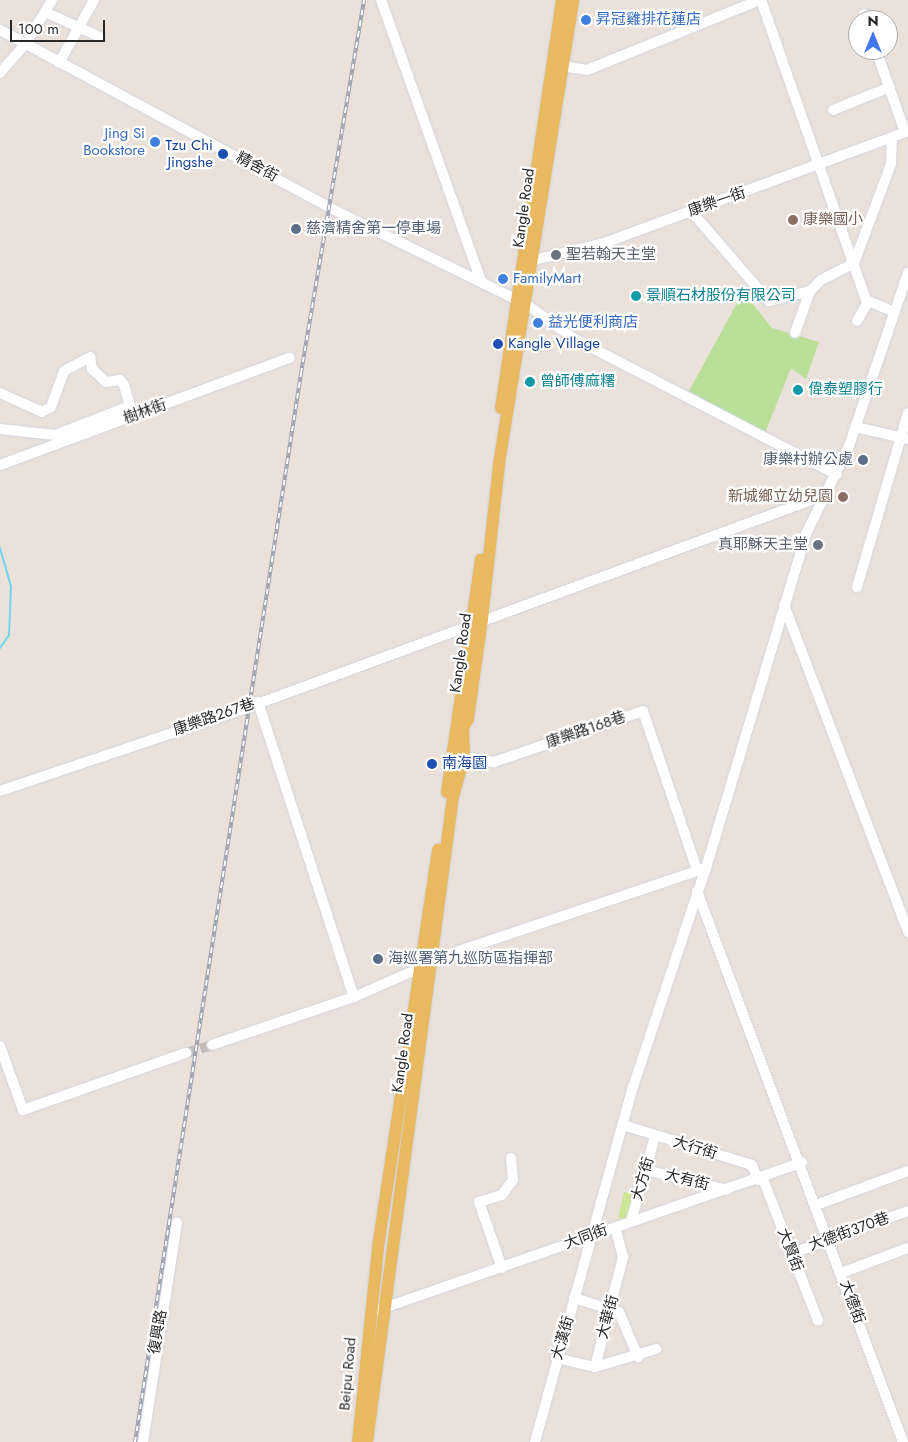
<!DOCTYPE html>
<meta charset="utf-8">
<style>
body{margin:0}
#map{position:relative;width:908px;height:1442px;overflow:hidden;background:#eae1da;font-family:Jost,"Noto Sans TC",sans-serif}
div>[style]{position:absolute}
[style*='--x']{left:calc(var(--x)*1px);top:calc(var(--y)*1px);width:calc(var(--w)*1px);rotate:calc(var(--a)*1deg)}
.green>*{inset:0;background:#b9df99}
.pitch>*{inset:0;background:#cde695}
.stream>*{height:2px;margin:-1px;padding:0 1px;transform-origin:1px;border-radius:1px;background:#71d6e8}
.minor-tunnel>*{height:10px;margin-top:-5px;transform-origin:0;background:repeating-linear-gradient(90deg,#c3bcb6 0 10px,transparent 0 15px)}
.roads{filter:drop-shadow(0 0 1px #d0d5e1) drop-shadow(0 0 1px #d0d5e1)}
.minor>*{height:10px;margin:-5px;padding:0 5px;transform-origin:5px;border-radius:5px;background:#fff}
.major>*{height:12px;margin:-6px;padding:0 6px;transform-origin:6px;border-radius:6px;background:#e9b960}
.rail>*{height:4px;margin-top:-2px;transform-origin:0;background:repeating-linear-gradient(90deg,#fff 0 5.5px,#9ea3b2 0 11px);box-sizing:border-box;border-block:1px solid #9ea3b2}
.dots>*{width:14px;height:14px;translate:-50% -50%;box-sizing:border-box;border:2px solid #fff;border-radius:50%}
span{translate:-50% -50%;white-space:nowrap;text-align:center;line-height:1.15;-webkit-text-stroke:4.5px #fff;paint-order:stroke}
.shop-label{font-size:15px;color:#366cbe}
.left{translate:0 -50%;text-align:left}
.right{translate:-100% -50%;text-align:right}
.transit-label{font-size:15px;color:#164399}
.street-label{font-size:15px;color:#282828}
.education-label{font-size:15px;color:#785e54}
.service-label{font-size:15px;color:#4e5e75}
.worship-label{font-size:15px;color:#5b616d}
.culture-label{font-size:15px;color:#0d838f}
.north{position:absolute;left:848px;top:10px;width:50px;height:50px;box-sizing:border-box;background:#fff;border:1px solid #a9a9a9;border-radius:50%;rotate:0deg;font-size:14px;font-weight:700;line-height:20px;text-align:center;color:#282828}
.north::after{content:'';display:block;margin:auto;width:18px;height:22px;background:#4176f1;clip-path:polygon(50% 0,100% 100%,50% 72%,0 100%)}
.scale{position:absolute;left:10px;top:20px;width:95px;height:22px;box-sizing:border-box;border:2px solid #282828;border-top:0;padding-left:6px;font-size:15px;line-height:18px;white-space:nowrap;color:#282828;-webkit-text-stroke:4px #fff;paint-order:stroke}
</style>
<div id="map">
<div class="green">
<i style="clip-path:polygon(743px 292px,772px 328px,819px 342px,806px 379px,791px 368px,765px 433px,689px 391px)"></i>
</div>
<div class="pitch">
<i style="clip-path:polygon(624px 1192px,635px 1194px,629px 1220px,618px 1218px)"></i>
</div>
<div class="stream">
<i style="--x:0;--y:548;--w:40;--a:74"></i>
<i style="--x:11;--y:586;--w:49;--a:92.3"></i>
<i style="--x:9;--y:635;--w:16;--a:125"></i>
</div>
<div class="minor-tunnel">
<i style="--x:186;--y:1053;--w:27;--a:-17"></i>
</div>
<div class="roads">
<div class="minor">
<i style="--x:381;--y:0;--w:298;--a:70.4"></i>
<i style="--x:761;--y:0;--w:318;--a:70.7"></i>
<i style="--x:866;--y:300;--w:30;--a:23"></i>
<i style="--x:45;--y:12;--w:60;--a:24.4"></i>
<i style="--x:864;--y:14;--w:6;--a:72"></i>
<i style="--x:0;--y:30;--w:388;--a:28.3"></i>
<i style="--x:342;--y:214;--w:205;--a:26.1"></i>
<i style="--x:526;--y:304;--w:58;--a:35.9"></i>
<i style="--x:573;--y:338;--w:297;--a:27.4"></i>
<i style="--x:876;--y:50;--w:87;--a:70.5"></i>
<i style="--x:59;--y:63;--w:72;--a:-60.9"></i>
<i style="--x:562;--y:66;--w:25;--a:9"></i>
<i style="--x:587;--y:70;--w:186;--a:-22.1"></i>
<i style="--x:0;--y:73;--w:40;--a:-49"></i>
<i style="--x:26;--y:43;--w:50;--a:-58.8"></i>
<i style="--x:833;--y:110;--w:61;--a:-22"></i>
<i style="--x:691;--y:211;--w:119;--a:49.1"></i>
<i style="--x:769;--y:301;--w:42;--a:-13.7"></i>
<i style="--x:810;--y:291;--w:16;--a:-45"></i>
<i style="--x:821;--y:280;--w:37;--a:-27"></i>
<i style="--x:526;--y:262;--w:80;--a:-13.7"></i>
<i style="--x:604;--y:243;--w:324;--a:-20.2"></i>
<i style="--x:854;--y:263;--w:106;--a:-69.5"></i>
<i style="--x:891;--y:164;--w:26;--a:-88"></i>
<i style="--x:857;--y:321;--w:22;--a:-60"></i>
<i style="--x:795;--y:333;--w:45;--a:-70.3"></i>
<i style="--x:0;--y:393;--w:46;--a:24.3"></i>
<i style="--x:42;--y:412;--w:10;--a:-29"></i>
<i style="--x:51;--y:407;--w:38;--a:-70"></i>
<i style="--x:64;--y:371;--w:30;--a:-28"></i>
<i style="--x:90;--y:357;--w:12;--a:81"></i>
<i style="--x:92;--y:369;--w:19;--a:43"></i>
<i style="--x:106;--y:382;--w:14;--a:-8"></i>
<i style="--x:120;--y:380;--w:6;--a:51"></i>
<i style="--x:124;--y:385;--w:22;--a:74"></i>
<i style="--x:130;--y:406;--w:80;--a:158.9"></i>
<i style="--x:55;--y:435;--w:55;--a:-173.8"></i>
<i style="--x:855;--y:427;--w:54;--a:12.8"></i>
<i style="--x:0;--y:465;--w:309;--a:-20.3"></i>
<i style="--x:857;--y:587;--w:181;--a:-73.7"></i>
<i style="--x:784;--y:605;--w:350;--a:69.2"></i>
<i style="--x:258;--y:702;--w:310;--a:72"></i>
<i style="--x:459;--y:756;--w:36;--a:10"></i>
<i style="--x:494;--y:762;--w:157;--a:-18.9"></i>
<i style="--x:643;--y:711;--w:168;--a:71.2"></i>
<i style="--x:0;--y:791;--w:266;--a:-18.6"></i>
<i style="--x:252;--y:706;--w:607;--a:-20.22"></i>
<i style="--x:697;--y:891;--w:588;--a:69.5"></i>
<i style="--x:212;--y:1045;--w:150;--a:-18.7"></i>
<i style="--x:354;--y:997;--w:115;--a:-23.7"></i>
<i style="--x:459;--y:951;--w:261;--a:-18.6"></i>
<i style="--x:0;--y:1046;--w:68;--a:70.2"></i>
<i style="--x:23;--y:1110;--w:173;--a:-19.3"></i>
<i style="--x:623;--y:1125;--w:135;--a:17.2"></i>
<i style="--x:752;--y:1165;--w:16;--a:68"></i>
<i style="--x:646;--y:1170;--w:83;--a:13.9"></i>
<i style="--x:763;--y:1179;--w:152;--a:68.8"></i>
<i style="--x:816;--y:1205;--w:98;--a:-20.3"></i>
<i style="--x:631;--y:1221;--w:88;--a:-74.2"></i>
<i style="--x:790;--y:1254;--w:126;--a:-20"></i>
<i style="--x:502;--y:1268;--w:70;--a:-109.2"></i>
<i style="--x:479;--y:1202;--w:24;--a:-17"></i>
<i style="--x:502;--y:1195;--w:19;--a:-54"></i>
<i style="--x:513;--y:1180;--w:22;--a:-95"></i>
<i style="--x:841;--y:1273;--w:72;--a:-20.5"></i>
<i style="--x:574;--y:1298;--w:47;--a:17.3"></i>
<i style="--x:619;--y:1312;--w:49;--a:67.1"></i>
<i style="--x:378;--y:1310;--w:449;--a:-19.2"></i>
<i style="--x:556;--y:1358;--w:40;--a:13"></i>
<i style="--x:595;--y:1367;--w:64;--a:-16.4"></i>
<i style="--x:595;--y:1367;--w:114;--a:-75.7"></i>
<i style="--x:623;--y:1257;--w:31;--a:-105"></i>
<i style="--x:143;--y:1442;--w:222;--a:-81.2"></i>
<i style="--x:535;--y:1442;--w:368;--a:-74.6"></i>
<i style="--x:633;--y:1087;--w:231;--a:-71.6"></i>
<i style="--x:706;--y:868;--w:349;--a:-73.3"></i>
<i style="--x:806;--y:534;--w:98;--a:-64"></i>
<i style="--x:849;--y:446;--w:183;--a:-71.2"></i>
</div>
<div class="major">
<i style="--x:501;--y:408;--w:413;--a:-81.5"></i>
<i style="--x:447;--y:792;--w:235;--a:-81.7"></i>
<i style="--x:358;--y:1442;--w:196;--a:-84.1"></i>
<i style="--x:378;--y:1247;--w:402;--a:-81.4"></i>
<i style="--x:367;--y:1442;--w:651;--a:-82.41"></i>
<i style="--x:453;--y:797;--w:41;--a:-74.6"></i>
<i style="--x:464;--y:757;--w:29;--a:-92"></i>
<i style="--x:463;--y:728;--w:10;--a:-61"></i>
<i style="--x:468;--y:719;--w:101;--a:-82"></i>
<i style="--x:482;--y:619;--w:156;--a:-83.7"></i>
<i style="--x:499;--y:464;--w:470;--a:-80.9"></i>
</div>
</div>
<div class="rail">
<i style="--x:135;--y:1442;--w:1082;--a:-81.17"></i>
<i style="--x:301;--y:373;--w:378;--a:-80.4"></i>
</div>
<div class="dots">
<i style="left:586px;top:20px;background:#3f7fe0"></i>
<i style="left:155px;top:142px;background:#3f7fe0"></i>
<i style="left:223px;top:154px;background:#1a4fb4"></i>
<i style="left:793px;top:220px;background:#8d6e63"></i>
<i style="left:296px;top:229px;background:#5c6f8a"></i>
<i style="left:556px;top:255px;background:#6b7280"></i>
<i style="left:503px;top:279px;background:#3f7fe0"></i>
<i style="left:636px;top:296px;background:#0f9aa8"></i>
<i style="left:538px;top:323px;background:#3f7fe0"></i>
<i style="left:498px;top:344px;background:#1a4fb4"></i>
<i style="left:530px;top:382px;background:#0f9aa8"></i>
<i style="left:798px;top:390px;background:#0f9aa8"></i>
<i style="left:863px;top:460px;background:#5c6f8a"></i>
<i style="left:843px;top:497px;background:#8d6e63"></i>
<i style="left:818px;top:545px;background:#6b7280"></i>
<i style="left:432px;top:764px;background:#1a4fb4"></i>
<i style="left:378px;top:959px;background:#5c6f8a"></i>
</div>
<div class="shop-label">
<span class="left" style="left:596px;top:20px">昇冠雞排花蓮店</span>
<span class="right" style="left:145px;top:142px">Jing Si<br>Bookstore</span>
<span class="left" style="left:513px;top:279px">FamilyMart</span>
<span class="left" style="left:548px;top:323px">益光便利商店</span>
</div>
<div class="transit-label">
<span class="right" style="left:213px;top:154px">Tzu Chi<br>Jingshe</span>
<span class="left" style="left:508px;top:344px">Kangle Village</span>
<span class="left" style="left:442px;top:764px">南海園</span>
</div>
<div class="street-label">
<span style="left:257px;top:167px;rotate:28deg">精舍街</span>
<span style="left:717px;top:202px;rotate:-19deg">康樂一街</span>
<span style="left:524px;top:208px;rotate:-82deg">Kangle Road</span>
<span style="left:145px;top:412px;rotate:-20deg">樹林街</span>
<span style="left:461px;top:653px;rotate:-82deg">Kangle Road</span>
<span style="left:214px;top:717px;rotate:-19deg">康樂路267巷</span>
<span style="left:586px;top:730px;rotate:-19deg">康樂路168巷</span>
<span style="left:403px;top:1053px;rotate:-82deg">Kangle Road</span>
<span style="left:695px;top:1148px;rotate:17deg">大行街</span>
<span style="left:643px;top:1179px;rotate:-74deg">大方街</span>
<span style="left:687px;top:1180px;rotate:14deg">大有街</span>
<span style="left:849px;top:1232px;rotate:-20deg">大德街370巷</span>
<span style="left:586px;top:1237px;rotate:-20deg">大同街</span>
<span style="left:790px;top:1250px;rotate:69deg">大賢街</span>
<span style="left:852px;top:1302px;rotate:70deg">大德街</span>
<span style="left:608px;top:1317px;rotate:-75deg">大華街</span>
<span style="left:158px;top:1332px;rotate:-80deg">復興路</span>
<span style="left:563px;top:1338px;rotate:-74deg">大漢街</span>
<span style="left:348px;top:1374px;rotate:-85deg">Beipu Road</span>
</div>
<div class="education-label">
<span class="left" style="left:803px;top:220px">康樂國小</span>
<span class="right" style="left:833px;top:497px">新城鄉立幼兒園</span>
</div>
<div class="service-label">
<span class="left" style="left:306px;top:229px">慈濟精舍第一停車場</span>
<span class="right" style="left:853px;top:460px">康樂村辦公處</span>
<span class="left" style="left:388px;top:959px">海巡署第九巡防區指揮部</span>
</div>
<div class="worship-label">
<span class="left" style="left:566px;top:255px">聖若翰天主堂</span>
<span class="right" style="left:808px;top:545px">真耶穌天主堂</span>
</div>
<div class="culture-label">
<span class="left" style="left:646px;top:296px">景順石材股份有限公司</span>
<span class="left" style="left:540px;top:382px">曾師傅麻糬</span>
<span class="left" style="left:808px;top:390px">偉泰塑膠行</span>
</div>
<div class="north">N</div>
<div class="scale">100 m</div>
</div>
